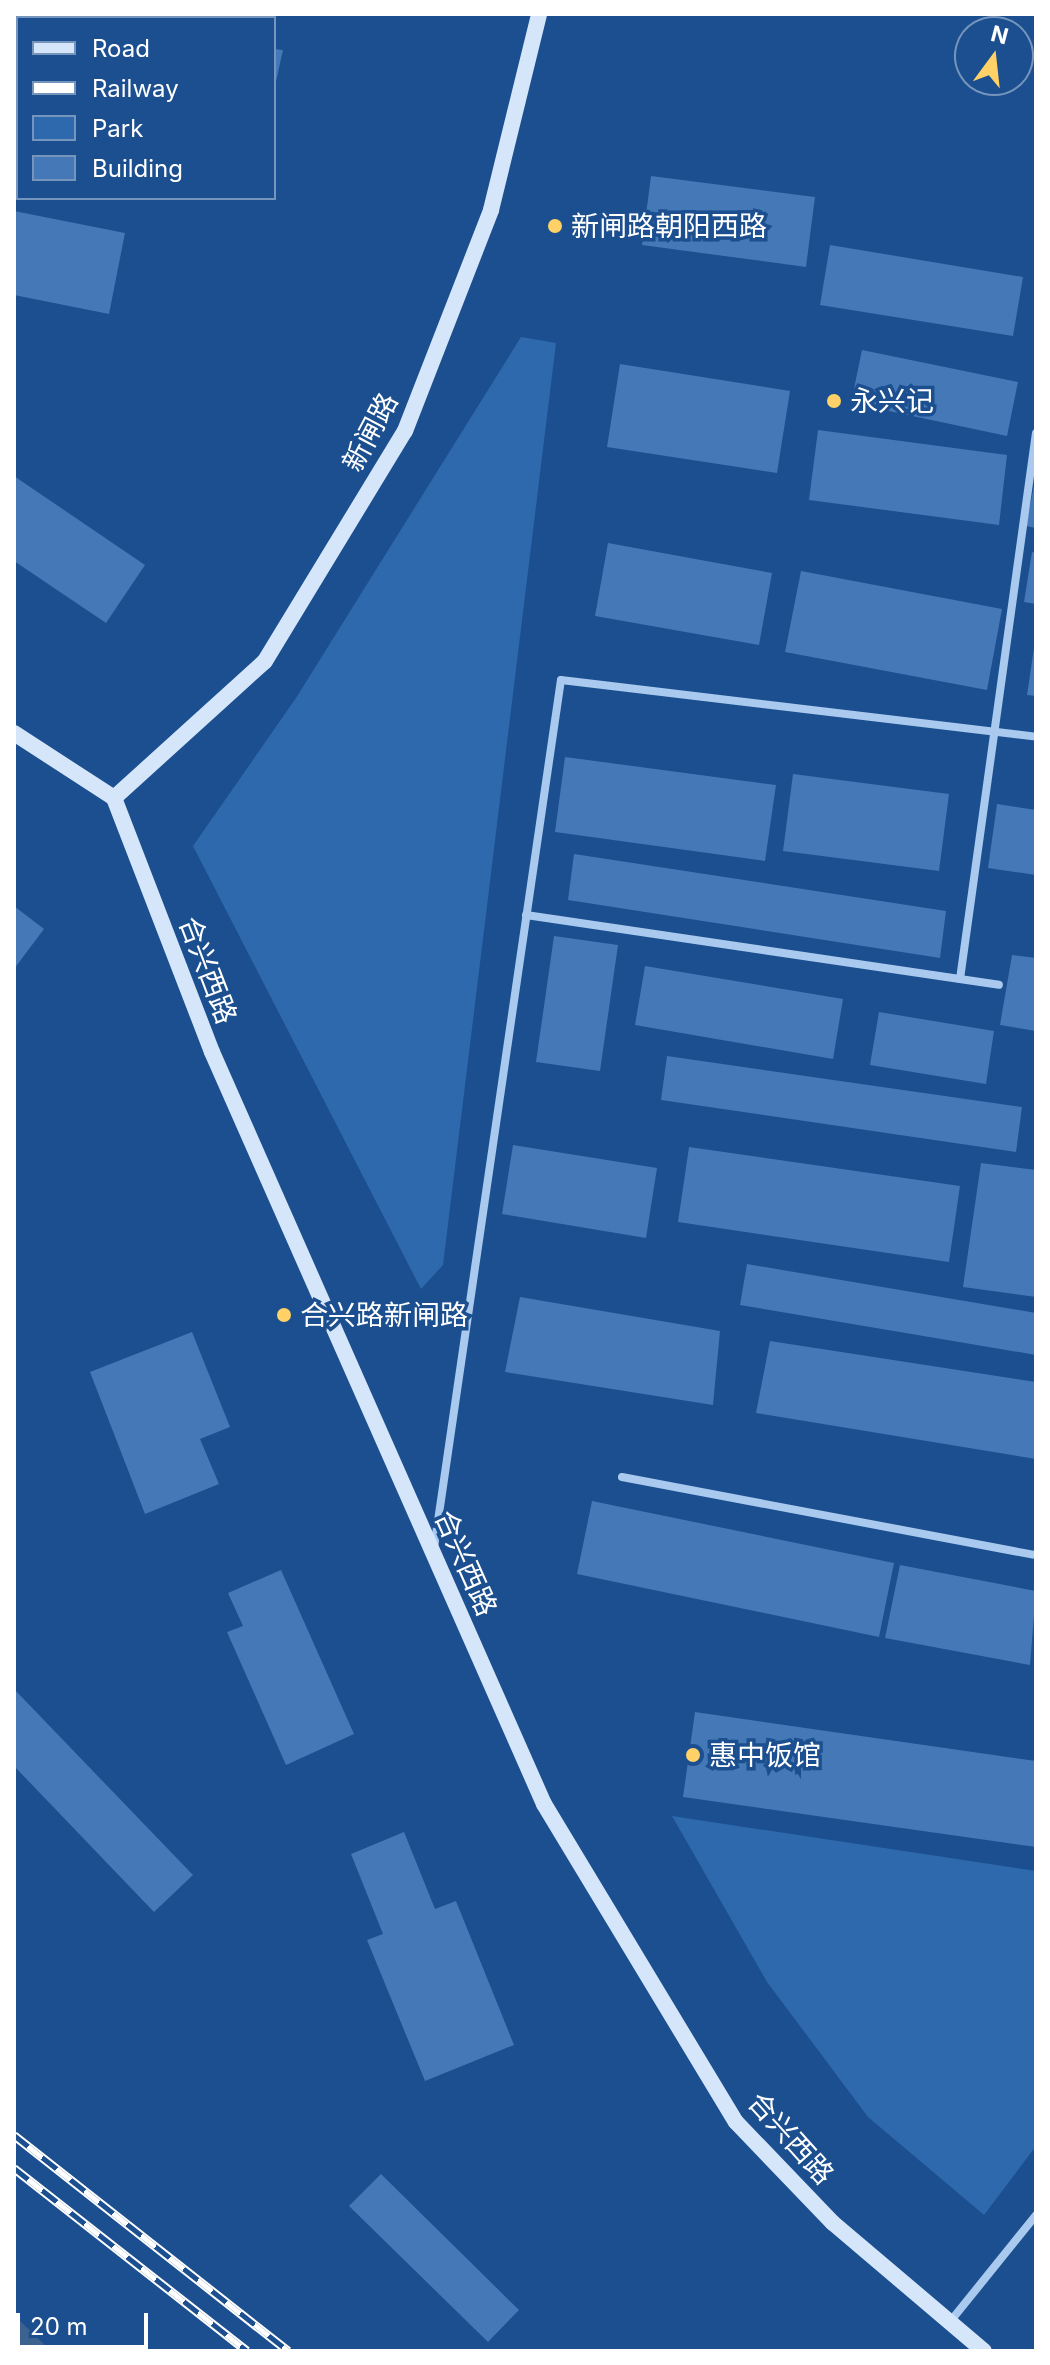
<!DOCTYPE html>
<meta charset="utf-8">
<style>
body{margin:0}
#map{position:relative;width:1050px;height:2365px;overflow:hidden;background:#1b4f8f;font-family:Inter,"Noto Sans SC",sans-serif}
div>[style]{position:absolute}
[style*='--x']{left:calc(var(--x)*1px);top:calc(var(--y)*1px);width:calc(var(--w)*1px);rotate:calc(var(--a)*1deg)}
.green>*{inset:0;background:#2e69ad}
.water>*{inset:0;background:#3c6290}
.building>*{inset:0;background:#4478b7}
.street>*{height:8px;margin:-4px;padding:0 4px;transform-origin:4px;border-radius:4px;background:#a9c9ee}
.secondary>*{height:16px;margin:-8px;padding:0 8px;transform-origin:8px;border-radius:8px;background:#d6e6fa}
.rail>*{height:9px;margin-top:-4.5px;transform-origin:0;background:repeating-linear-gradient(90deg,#1b4f8f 0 18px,#fff 0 36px);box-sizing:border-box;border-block:2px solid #fff}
.dots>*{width:22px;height:22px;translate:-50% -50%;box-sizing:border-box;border:4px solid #1b4f8f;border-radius:50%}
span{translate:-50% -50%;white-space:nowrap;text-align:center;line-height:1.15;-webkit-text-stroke:7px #1b4f8f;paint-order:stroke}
.poi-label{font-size:28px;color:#fff}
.left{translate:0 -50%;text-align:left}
.street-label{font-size:28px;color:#fff}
.frame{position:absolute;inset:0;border:16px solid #fff;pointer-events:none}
.legend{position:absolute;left:16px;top:16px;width:260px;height:184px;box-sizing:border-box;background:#1b4f8f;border:2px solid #7695bc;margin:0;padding:10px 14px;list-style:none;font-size:24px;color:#fff}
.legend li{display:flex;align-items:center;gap:16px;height:40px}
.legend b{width:40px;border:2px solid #7695bc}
.north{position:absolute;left:954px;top:16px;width:80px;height:80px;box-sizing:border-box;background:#1b4f8f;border:2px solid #7695bc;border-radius:50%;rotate:15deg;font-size:22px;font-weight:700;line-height:32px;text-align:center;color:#fff}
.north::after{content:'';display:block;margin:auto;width:28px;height:36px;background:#ffd166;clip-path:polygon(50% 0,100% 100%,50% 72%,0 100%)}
.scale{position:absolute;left:16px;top:2313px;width:132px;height:36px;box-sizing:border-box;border:4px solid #fff;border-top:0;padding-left:10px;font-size:24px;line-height:28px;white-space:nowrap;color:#fff;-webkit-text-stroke:6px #1b4f8f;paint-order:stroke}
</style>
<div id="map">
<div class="green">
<i style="clip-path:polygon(521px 337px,556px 343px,443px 1265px,421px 1289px,193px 846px,296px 698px)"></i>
<i style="clip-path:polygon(672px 1816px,1036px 1871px,1036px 2146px,984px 2215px,868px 2117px,767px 1982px)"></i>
</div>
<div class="water">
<i style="clip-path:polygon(14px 2315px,51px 2351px,14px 2351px)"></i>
</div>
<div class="building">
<i style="clip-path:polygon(14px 14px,96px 14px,109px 17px,18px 18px,18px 84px)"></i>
<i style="clip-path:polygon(274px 49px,283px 50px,275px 86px,274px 86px)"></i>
<i style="clip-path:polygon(651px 176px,815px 197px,806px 267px,642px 245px)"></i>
<i style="clip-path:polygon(14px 211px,125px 233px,109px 314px,14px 295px)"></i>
<i style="clip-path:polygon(830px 245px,1023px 277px,1013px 336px,820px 305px)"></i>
<i style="clip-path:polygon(862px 350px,1018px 382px,1007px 436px,851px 403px)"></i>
<i style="clip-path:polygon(620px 364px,790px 391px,777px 473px,607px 447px)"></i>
<i style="clip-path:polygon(818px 430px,1007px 455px,999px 525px,809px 500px)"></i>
<i style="clip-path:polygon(14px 476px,145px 565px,106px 623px,14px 561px)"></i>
<i style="clip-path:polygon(1035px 481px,1036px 481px,1036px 528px,1026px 526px)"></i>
<i style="clip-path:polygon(608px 543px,772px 573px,759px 645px,595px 616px)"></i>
<i style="clip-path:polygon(1032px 552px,1036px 553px,1036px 604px,1024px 602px)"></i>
<i style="clip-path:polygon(801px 571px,1002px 609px,987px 690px,785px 652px)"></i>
<i style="clip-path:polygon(1034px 648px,1036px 648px,1036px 696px,1027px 695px)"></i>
<i style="clip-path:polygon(565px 757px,776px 785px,765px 861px,555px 832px)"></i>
<i style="clip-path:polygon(793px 774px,949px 794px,939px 871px,783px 851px)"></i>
<i style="clip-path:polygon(997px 804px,1036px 810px,1036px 875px,988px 868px)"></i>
<i style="clip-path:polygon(574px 854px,946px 911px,940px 958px,568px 900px)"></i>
<i style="clip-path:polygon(14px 906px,44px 929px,14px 969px)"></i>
<i style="clip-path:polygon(554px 936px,618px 945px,600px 1071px,536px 1062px)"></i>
<i style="clip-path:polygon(1012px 955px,1036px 958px,1036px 1031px,1000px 1025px)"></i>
<i style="clip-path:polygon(645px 966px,843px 999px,833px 1059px,635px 1025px)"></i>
<i style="clip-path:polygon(879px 1012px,994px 1031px,986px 1084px,870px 1065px)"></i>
<i style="clip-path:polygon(667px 1056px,1022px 1107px,1016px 1152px,661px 1100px)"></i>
<i style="clip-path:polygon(513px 1145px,657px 1168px,646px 1238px,502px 1214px)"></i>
<i style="clip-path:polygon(689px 1147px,960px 1186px,949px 1262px,678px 1222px)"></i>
<i style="clip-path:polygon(981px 1163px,1036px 1170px,1036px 1297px,963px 1287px)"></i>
<i style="clip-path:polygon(747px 1264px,1036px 1313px,1036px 1355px,740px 1305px)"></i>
<i style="clip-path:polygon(520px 1297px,720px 1331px,713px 1405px,505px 1372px)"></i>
<i style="clip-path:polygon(192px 1332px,230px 1427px,200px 1439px,219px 1484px,145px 1514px,90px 1372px)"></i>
<i style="clip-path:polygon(770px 1341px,1036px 1382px,1036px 1459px,756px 1413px)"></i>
<i style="clip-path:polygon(592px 1501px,894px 1563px,879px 1637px,577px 1574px)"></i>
<i style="clip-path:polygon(900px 1565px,1036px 1591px,1030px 1665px,885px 1638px)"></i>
<i style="clip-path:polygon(281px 1570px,354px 1734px,286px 1765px,227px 1632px,243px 1626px,228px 1593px)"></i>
<i style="clip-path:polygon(14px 1689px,193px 1875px,154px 1912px,14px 1766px)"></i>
<i style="clip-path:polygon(695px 1712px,1036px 1761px,1036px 1847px,683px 1797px)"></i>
<i style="clip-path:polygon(404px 1832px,435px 1909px,456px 1901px,514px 2045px,425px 2081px,367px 1940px,383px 1934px,351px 1854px)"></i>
<i style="clip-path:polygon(381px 2174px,519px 2310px,488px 2342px,349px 2206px)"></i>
</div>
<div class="street">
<i style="--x:526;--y:915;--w:478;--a:8.4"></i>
<i style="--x:960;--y:979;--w:551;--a:-82.08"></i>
<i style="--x:622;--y:1477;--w:421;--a:10.7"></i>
<i style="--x:434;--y:1548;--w:877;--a:-81.68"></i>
<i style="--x:561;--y:680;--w:478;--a:6.8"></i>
<i style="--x:949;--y:2323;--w:139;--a:-51.1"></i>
</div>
<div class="secondary">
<i style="--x:14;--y:733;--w:119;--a:33"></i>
<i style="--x:114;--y:798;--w:272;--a:68.9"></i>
<i style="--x:212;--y:1052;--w:822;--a:66.18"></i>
<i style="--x:544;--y:1804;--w:371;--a:58.9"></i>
<i style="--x:736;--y:2122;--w:140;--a:46.2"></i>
<i style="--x:833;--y:2223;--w:198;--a:40.3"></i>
<i style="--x:114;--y:798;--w:204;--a:-42.2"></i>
<i style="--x:265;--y:661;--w:269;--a:-58.7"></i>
<i style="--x:405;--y:431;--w:237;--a:-68.7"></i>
<i style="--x:491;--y:210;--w:202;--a:-76.2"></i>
</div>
<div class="rail">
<i style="--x:14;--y:2135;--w:349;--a:38.2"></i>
<i style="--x:14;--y:2168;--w:296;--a:38.1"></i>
</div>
<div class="dots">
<i style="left:555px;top:226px;background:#ffd166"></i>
<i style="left:834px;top:401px;background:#ffd166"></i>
<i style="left:284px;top:1315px;background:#ffd166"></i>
<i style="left:693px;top:1755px;background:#ffd166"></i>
</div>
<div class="poi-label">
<span class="left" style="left:571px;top:226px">新闸路朝阳西路</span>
<span class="left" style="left:850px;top:401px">永兴记</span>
<span class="left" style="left:300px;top:1315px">合兴路新闸路</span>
<span class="left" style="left:709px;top:1755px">惠中饭馆</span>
</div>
<div class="street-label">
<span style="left:370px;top:432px;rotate:-62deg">新闸路</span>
<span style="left:208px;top:970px;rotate:69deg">合兴西路</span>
<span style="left:466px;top:1563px;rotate:66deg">合兴西路</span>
<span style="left:791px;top:2138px;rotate:48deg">合兴西路</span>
</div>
<div class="frame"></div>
<ul class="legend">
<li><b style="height:10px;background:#d6e6fa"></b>Road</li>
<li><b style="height:10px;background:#fff"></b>Railway</li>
<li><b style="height:22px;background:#2e69ad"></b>Park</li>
<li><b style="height:22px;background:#4478b7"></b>Building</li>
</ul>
<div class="north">N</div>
<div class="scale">20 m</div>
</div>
